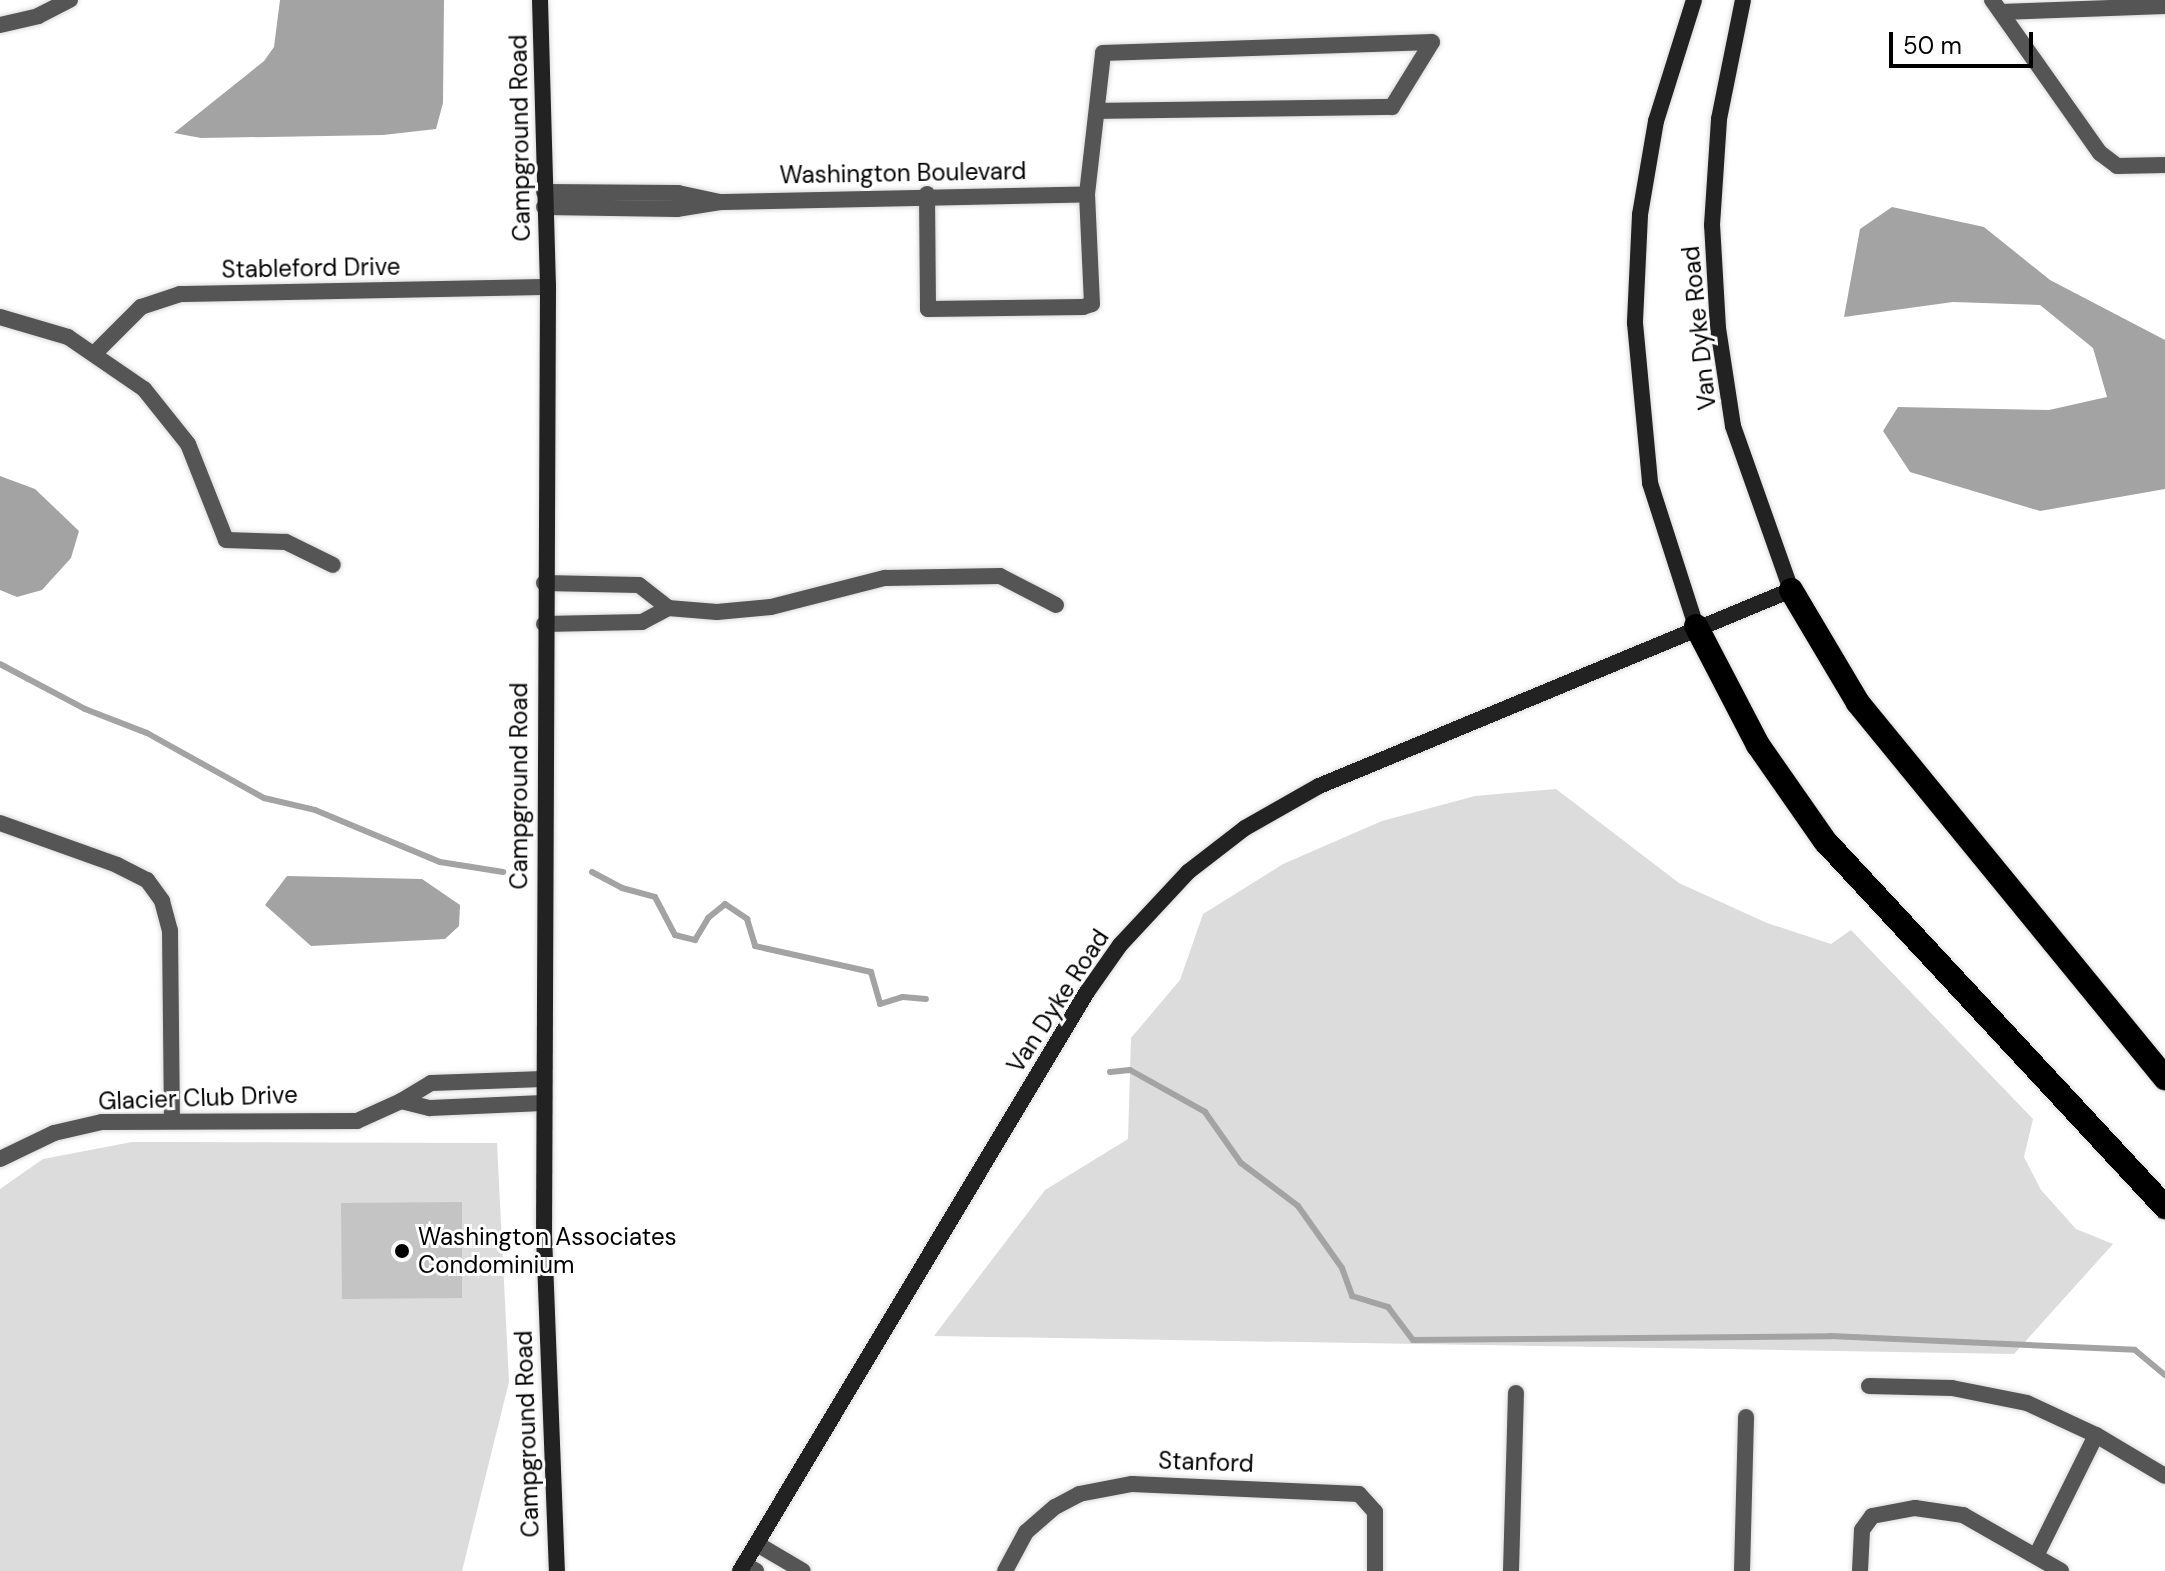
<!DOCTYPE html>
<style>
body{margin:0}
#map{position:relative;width:2165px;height:1571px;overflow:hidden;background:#fff;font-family:"DM Sans",sans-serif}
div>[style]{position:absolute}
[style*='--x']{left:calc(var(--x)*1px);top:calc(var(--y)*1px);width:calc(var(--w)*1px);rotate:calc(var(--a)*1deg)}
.green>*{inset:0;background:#dcdcdc}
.water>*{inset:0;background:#a3a3a3}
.stream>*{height:6px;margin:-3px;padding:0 3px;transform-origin:3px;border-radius:3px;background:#a3a3a3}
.building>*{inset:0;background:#c4c4c4}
.roads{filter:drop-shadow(0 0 2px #dbdbdb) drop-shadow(0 0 2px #dbdbdb)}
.street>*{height:16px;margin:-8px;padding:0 8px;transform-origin:8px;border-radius:8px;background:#555}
.secondary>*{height:16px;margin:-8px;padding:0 8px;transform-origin:8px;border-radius:8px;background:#222}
.highway>*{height:24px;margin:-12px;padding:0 12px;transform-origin:12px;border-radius:12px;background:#000}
.dots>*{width:22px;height:22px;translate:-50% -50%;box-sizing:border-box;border:4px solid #fff;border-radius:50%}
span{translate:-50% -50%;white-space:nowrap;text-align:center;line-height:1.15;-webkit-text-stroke:6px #fff;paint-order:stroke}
.street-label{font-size:24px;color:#000}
.poi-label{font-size:24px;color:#000}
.left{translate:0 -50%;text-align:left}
.scale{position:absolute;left:1889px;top:32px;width:144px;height:36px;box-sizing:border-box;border:4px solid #000;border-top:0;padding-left:10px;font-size:24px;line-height:28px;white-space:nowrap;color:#000;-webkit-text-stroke:6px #fff;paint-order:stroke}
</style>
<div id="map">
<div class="green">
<i style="clip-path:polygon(1556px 789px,1679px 883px,1767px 923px,1831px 944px,1851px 930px,2033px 1119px,2024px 1157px,2041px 1190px,2076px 1229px,2113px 1244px,2014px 1354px,934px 1336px,1045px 1190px,1128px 1139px,1131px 1038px,1180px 980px,1203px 914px,1283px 864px,1382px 821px,1475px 796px)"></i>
<i style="clip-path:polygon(132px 1142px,497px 1143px,509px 1382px,462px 1571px,0 1571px,0 1189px,43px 1159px)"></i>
</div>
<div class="water">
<i style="clip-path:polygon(280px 0,444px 0,443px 103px,436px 129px,383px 135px,201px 138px,174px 133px,264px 61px,274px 47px)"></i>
<i style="clip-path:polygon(1892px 207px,1984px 227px,2050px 280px,2165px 340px,2165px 489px,2040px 511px,1910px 472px,1883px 431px,1898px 407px,2049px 410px,2107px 397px,2093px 348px,2040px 305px,1953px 302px,1844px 317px,1860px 229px)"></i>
<i style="clip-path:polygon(0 476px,35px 489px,79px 531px,71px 558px,42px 590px,17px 597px,0 590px)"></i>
<i style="clip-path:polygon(287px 876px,422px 879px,460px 905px,459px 926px,445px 939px,311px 946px,265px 905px)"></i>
</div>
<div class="stream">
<i style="--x:0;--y:664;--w:96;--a:27.9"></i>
<i style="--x:85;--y:709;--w:66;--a:21.2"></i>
<i style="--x:147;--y:733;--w:134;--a:29.1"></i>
<i style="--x:264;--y:798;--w:52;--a:13.2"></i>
<i style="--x:315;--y:810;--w:135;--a:22.6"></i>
<i style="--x:440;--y:862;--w:64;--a:9"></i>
<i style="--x:592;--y:872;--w:34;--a:28"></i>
<i style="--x:622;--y:888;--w:34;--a:15"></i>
<i style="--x:655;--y:897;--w:43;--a:62.2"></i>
<i style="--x:675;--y:935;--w:21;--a:14"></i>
<i style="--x:695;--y:940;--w:26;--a:-59"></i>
<i style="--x:708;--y:918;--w:22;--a:-39"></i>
<i style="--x:725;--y:904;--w:27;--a:34"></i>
<i style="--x:747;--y:919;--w:28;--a:73"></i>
<i style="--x:755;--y:946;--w:119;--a:12.6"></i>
<i style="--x:871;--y:972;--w:33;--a:74"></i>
<i style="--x:880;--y:1004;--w:24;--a:-17"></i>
<i style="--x:903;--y:997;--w:23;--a:5"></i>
<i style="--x:1110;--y:1072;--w:20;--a:-6"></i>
<i style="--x:1130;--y:1070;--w:86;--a:29.2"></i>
<i style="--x:1205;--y:1112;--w:62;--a:54.8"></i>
<i style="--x:1241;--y:1163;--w:71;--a:37"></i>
<i style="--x:1298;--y:1206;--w:76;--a:54.6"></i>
<i style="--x:1342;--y:1268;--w:30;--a:70"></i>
<i style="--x:1352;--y:1296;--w:38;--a:17"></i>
<i style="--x:1388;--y:1307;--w:41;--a:52.9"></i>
<i style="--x:1413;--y:1340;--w:417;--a:-0.5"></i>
<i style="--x:1830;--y:1336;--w:305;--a:2.6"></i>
<i style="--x:2135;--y:1350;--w:39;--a:40"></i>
</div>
<div class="building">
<i style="clip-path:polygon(462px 1202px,462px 1298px,342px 1299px,341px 1203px)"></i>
</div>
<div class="roads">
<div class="street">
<i style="--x:1992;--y:0;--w:187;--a:54.8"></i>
<i style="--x:2100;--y:153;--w:21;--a:37"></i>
<i style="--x:2117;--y:166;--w:48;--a:-1.2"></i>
<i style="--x:2001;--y:12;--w:164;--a:-2.1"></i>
<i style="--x:0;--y:25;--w:39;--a:-13"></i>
<i style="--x:38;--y:16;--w:36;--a:-27"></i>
<i style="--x:1099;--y:111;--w:293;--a:-0.8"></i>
<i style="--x:1392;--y:107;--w:76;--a:-58.4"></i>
<i style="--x:544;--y:192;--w:134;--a:0.4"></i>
<i style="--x:678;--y:193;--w:43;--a:12.1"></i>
<i style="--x:720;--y:202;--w:44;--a:170.8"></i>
<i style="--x:677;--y:209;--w:133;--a:-179.1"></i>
<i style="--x:927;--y:194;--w:115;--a:89.5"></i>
<i style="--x:928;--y:309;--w:155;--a:-0.7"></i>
<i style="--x:1083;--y:307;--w:9;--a:-18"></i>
<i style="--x:1092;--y:304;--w:110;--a:-92.6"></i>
<i style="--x:1087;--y:194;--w:142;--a:-83.5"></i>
<i style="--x:1103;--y:53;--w:329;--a:-1.9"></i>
<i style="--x:720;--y:202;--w:367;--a:-1.2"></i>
<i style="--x:0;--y:317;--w:71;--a:16.4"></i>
<i style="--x:68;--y:337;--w:92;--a:34.4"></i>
<i style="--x:144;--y:389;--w:70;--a:51.3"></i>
<i style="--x:188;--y:444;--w:103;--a:68.4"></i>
<i style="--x:226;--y:540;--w:60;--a:1.9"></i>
<i style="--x:286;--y:542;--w:52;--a:26.1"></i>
<i style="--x:96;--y:352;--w:64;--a:-45"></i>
<i style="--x:141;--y:307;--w:41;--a:-18.4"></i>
<i style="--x:180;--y:294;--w:368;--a:-1.1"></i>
<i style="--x:544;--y:583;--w:95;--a:1.2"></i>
<i style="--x:639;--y:585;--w:37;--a:38"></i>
<i style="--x:544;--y:624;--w:98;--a:-1.2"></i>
<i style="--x:642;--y:622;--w:30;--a:-28"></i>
<i style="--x:668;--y:608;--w:49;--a:4.7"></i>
<i style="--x:717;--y:612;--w:54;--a:-5.3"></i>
<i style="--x:771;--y:607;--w:118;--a:-14.3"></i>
<i style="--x:885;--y:578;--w:115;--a:-1"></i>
<i style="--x:1000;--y:576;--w:63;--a:27.4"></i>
<i style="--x:0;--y:823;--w:124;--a:19.7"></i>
<i style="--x:117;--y:865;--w:34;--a:27"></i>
<i style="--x:147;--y:880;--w:26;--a:54"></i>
<i style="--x:162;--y:901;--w:31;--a:75"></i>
<i style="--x:170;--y:931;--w:190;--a:89.4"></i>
<i style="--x:543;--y:1079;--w:112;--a:178"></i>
<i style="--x:431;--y:1083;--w:35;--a:149"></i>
<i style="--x:401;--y:1101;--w:30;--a:14"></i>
<i style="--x:430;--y:1108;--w:113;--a:-2.5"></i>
<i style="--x:0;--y:1159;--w:60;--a:-25.7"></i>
<i style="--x:54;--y:1133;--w:49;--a:-12.9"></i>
<i style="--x:102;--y:1122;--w:255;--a:-0.2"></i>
<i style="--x:357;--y:1121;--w:48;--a:-24.4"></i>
<i style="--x:1869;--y:1386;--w:83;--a:1.4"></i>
<i style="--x:1952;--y:1388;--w:76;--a:11.3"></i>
<i style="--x:2027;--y:1403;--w:76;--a:24.9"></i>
<i style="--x:757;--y:1544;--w:53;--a:30.4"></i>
<i style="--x:2036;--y:1556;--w:135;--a:-63.6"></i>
<i style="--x:2096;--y:1435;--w:80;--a:30.7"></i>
<i style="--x:744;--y:1564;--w:14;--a:30"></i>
<i style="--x:1005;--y:1571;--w:44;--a:-61.7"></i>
<i style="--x:1026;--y:1532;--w:38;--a:-41"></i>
<i style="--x:1055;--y:1507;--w:27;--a:-28"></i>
<i style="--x:1079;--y:1494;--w:54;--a:-10.7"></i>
<i style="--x:1132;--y:1484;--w:227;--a:2.5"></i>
<i style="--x:1359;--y:1494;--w:24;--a:48"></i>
<i style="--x:1375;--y:1512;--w:59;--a:90"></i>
<i style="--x:1511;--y:1571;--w:178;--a:-88.4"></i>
<i style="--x:1742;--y:1571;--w:154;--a:-88.5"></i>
<i style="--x:1860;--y:1571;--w:41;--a:-87.2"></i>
<i style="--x:1862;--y:1530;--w:17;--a:-54"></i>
<i style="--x:1872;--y:1516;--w:44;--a:-10.5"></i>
<i style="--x:1915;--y:1508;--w:49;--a:8.3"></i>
<i style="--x:1963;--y:1515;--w:113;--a:29.7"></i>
</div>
<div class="secondary">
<i style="--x:540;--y:0;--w:287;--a:88.4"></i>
<i style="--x:548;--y:287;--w:948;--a:90.24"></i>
<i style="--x:544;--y:1235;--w:336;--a:87.8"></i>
<i style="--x:1694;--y:0;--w:127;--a:107.4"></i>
<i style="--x:1656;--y:121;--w:95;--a:99.7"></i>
<i style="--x:1640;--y:215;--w:108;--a:92.7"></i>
<i style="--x:1635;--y:323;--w:161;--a:84.6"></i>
<i style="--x:1650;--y:483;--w:150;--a:72.2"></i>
<i style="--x:740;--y:1571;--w:675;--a:-59.07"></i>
<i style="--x:1087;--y:992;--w:57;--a:-54.9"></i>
<i style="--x:1120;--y:945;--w:100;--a:-47"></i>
<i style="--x:1188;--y:872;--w:72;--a:-37.7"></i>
<i style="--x:1245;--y:828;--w:85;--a:-29.6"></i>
<i style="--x:1319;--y:786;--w:511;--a:-22.55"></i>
<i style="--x:1791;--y:590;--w:174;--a:-109.5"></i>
<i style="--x:1733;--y:426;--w:99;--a:-98.7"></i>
<i style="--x:1718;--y:328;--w:103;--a:-93.3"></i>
<i style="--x:1712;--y:225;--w:106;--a:-86.2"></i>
<i style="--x:1719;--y:119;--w:121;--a:-78.6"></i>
</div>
<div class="highway">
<i style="--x:1791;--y:590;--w:131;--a:59.3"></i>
<i style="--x:1858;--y:703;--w:485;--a:50.7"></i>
<i style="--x:1696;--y:626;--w:134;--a:62.5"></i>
<i style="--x:1758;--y:745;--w:117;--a:55.1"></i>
<i style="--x:1825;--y:841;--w:500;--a:47.1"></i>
</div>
</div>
<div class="dots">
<i style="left:402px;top:1251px;background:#000"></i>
</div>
<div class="street-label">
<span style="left:520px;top:138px;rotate:-91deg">Campground Road</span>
<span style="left:903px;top:173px;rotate:-1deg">Washington Boulevard</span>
<span style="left:311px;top:268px;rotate:-1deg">Stableford Drive</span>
<span style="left:1699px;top:328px;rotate:-96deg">Van Dyke Road</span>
<span style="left:519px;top:786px;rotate:-90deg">Campground Road</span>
<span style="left:1058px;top:1001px;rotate:-57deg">Van Dyke Road</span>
<span style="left:198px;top:1098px;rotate:-2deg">Glacier Club Drive</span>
<span style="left:527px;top:1434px;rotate:-92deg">Campground Road</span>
<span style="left:1206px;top:1462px;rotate:2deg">Stanford</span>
</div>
<div class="poi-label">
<span class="left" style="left:418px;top:1251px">Washington Associates<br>Condominium</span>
</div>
<div class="scale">50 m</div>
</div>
